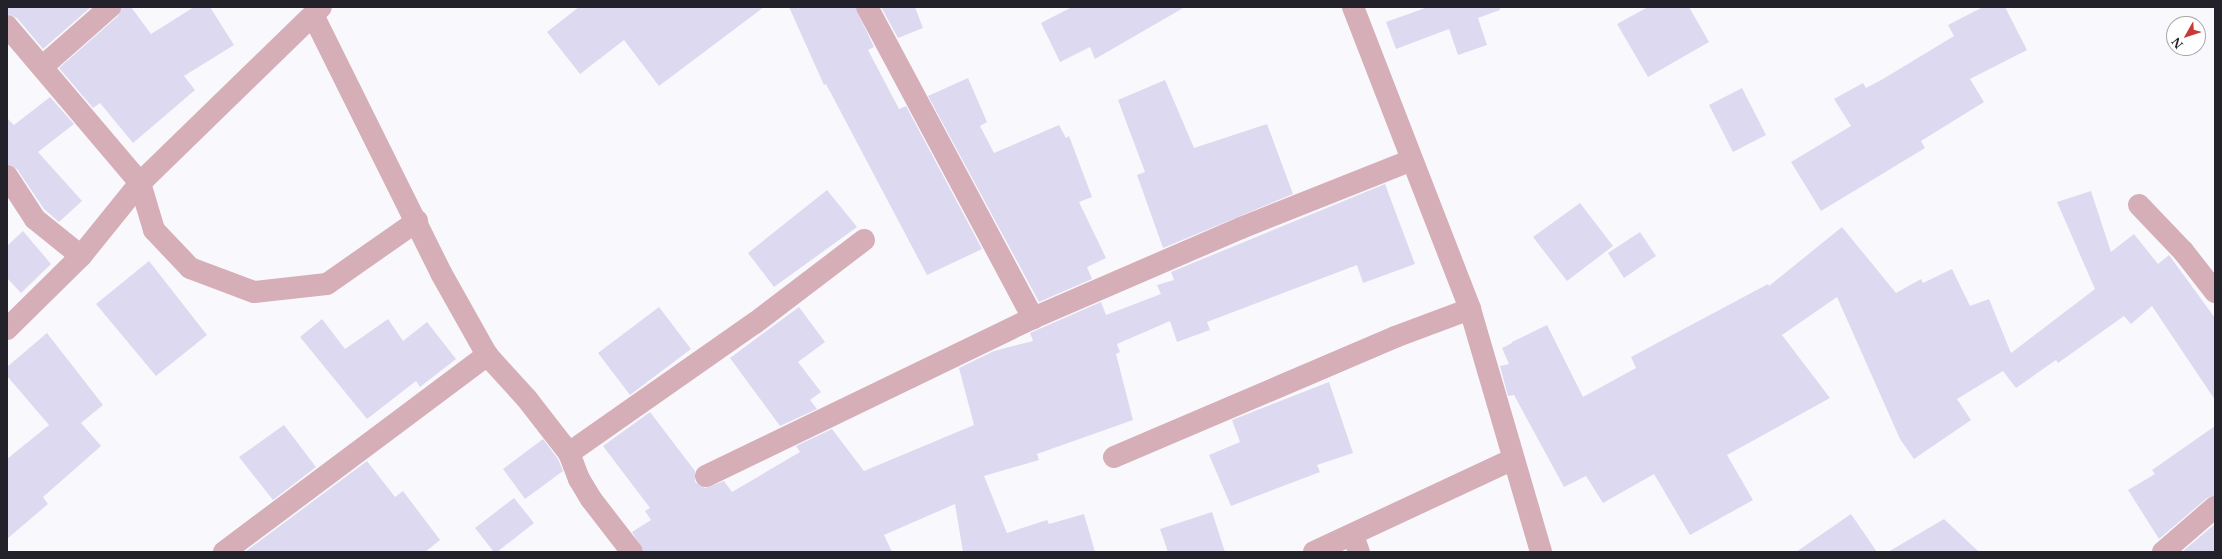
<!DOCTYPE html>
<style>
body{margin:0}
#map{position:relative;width:2222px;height:559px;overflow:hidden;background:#f9f9fd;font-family:"Libre Baskerville",serif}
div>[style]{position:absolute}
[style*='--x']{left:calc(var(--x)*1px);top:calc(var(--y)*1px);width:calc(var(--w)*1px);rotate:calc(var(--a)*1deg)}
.building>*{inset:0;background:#ddd9f0}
.minor>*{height:22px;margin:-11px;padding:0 11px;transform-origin:11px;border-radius:11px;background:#d5aeb7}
span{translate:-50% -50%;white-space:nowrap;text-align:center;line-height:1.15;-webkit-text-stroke:3px #fff;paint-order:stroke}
.frame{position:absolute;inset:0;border:8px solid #23222a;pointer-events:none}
.north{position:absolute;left:2166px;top:16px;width:40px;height:40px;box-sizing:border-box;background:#fff;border:1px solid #a7a7aa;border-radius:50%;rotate:231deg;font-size:11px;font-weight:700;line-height:16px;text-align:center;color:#23222a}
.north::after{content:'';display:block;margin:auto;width:14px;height:18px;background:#c83a35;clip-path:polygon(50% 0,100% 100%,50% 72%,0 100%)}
</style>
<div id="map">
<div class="building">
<i style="clip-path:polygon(7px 7px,91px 7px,43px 49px,17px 18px,7px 14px)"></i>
<i style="clip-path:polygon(122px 7px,131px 7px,151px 34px,194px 7px,210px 7px,234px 45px,184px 76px,195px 90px,133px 143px,100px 103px,93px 108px,59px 68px,118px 16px)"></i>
<i style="clip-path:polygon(579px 7px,764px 7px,659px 86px,624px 40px,580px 74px,547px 32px)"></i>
<i style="clip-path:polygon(789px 7px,855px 7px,874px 47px,868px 50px,899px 109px,906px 106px,982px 249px,927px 275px,826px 84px,824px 85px)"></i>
<i style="clip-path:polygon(881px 7px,915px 7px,923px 28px,898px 38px)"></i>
<i style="clip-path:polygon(1072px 7px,1185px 7px,1095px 59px,1090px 47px,1060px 62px,1041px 23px)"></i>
<i style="clip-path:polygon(1428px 7px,1500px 7px,1500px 10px,1478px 18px,1487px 45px,1458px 55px,1449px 29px,1396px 49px,1386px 22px)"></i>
<i style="clip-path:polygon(1648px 7px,1689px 7px,1709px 42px,1648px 77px,1617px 24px)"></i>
<i style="clip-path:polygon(1983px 7px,2005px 7px,2027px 50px,1970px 79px,1984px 102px,1921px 141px,1925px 148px,1821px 211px,1791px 162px,1851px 126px,1834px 99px,1863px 83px,1866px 88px,1883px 79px,1954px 36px,1948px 25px)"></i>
<i style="clip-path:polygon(968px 78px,987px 122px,980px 126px,994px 153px,1059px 125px,1066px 138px,1069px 136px,1092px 197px,1079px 202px,1106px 258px,1087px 267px,1092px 279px,1039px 302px,928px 96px)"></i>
<i style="clip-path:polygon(1165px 80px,1194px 148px,1267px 124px,1293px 194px,1163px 248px,1137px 175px,1145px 172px,1118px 100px)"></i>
<i style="clip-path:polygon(1742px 88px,1766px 135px,1733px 152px,1709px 105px)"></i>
<i style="clip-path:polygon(50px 97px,74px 124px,38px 152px,82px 201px,59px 222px,44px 209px,17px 169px,7px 164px,7px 118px,14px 125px)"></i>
<i style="clip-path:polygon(1385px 184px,1415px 264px,1363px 283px,1357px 265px,1207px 322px,1210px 330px,1177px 342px,1170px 321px,1117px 344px,1120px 352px,1116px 354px,1133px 420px,1037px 454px,1039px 460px,984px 476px,1007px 533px,1047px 520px,1049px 524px,1084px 514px,1095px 552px,963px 552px,955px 504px,884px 535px,892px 552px,644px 552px,632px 532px,651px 520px,645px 511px,650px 508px,603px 446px,650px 412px,695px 471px,695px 482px,705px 488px,724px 481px,732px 492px,800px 452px,796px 446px,832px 429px,864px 471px,974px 425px,959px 368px,994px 351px,1033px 341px,1030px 333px,1101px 302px,1106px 315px,1161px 294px,1157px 285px,1174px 280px,1171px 272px)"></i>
<i style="clip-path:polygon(827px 190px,857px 227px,774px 287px,748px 253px)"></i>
<i style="clip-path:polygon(2091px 191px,2111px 252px,2134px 234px,2158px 264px,2169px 255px,2215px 318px,2215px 400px,2152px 306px,2131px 324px,2124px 316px,2058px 363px,2056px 360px,2016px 388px,2003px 371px,1957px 399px,1971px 420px,1914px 459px,1900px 439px,1837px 297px,1782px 335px,1830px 398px,1727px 455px,1753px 500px,1690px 535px,1654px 474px,1603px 503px,1586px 476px,1564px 487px,1514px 395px,1508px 396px,1500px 366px,1509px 364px,1502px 348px,1512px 343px,1512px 342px,1547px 325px,1583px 397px,1636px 368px,1631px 357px,1768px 284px,1769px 286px,1842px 227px,1896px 293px,1921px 279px,1923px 283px,1952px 269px,1970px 306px,1989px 299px,2011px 353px,2095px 289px,2057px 202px)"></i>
<i style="clip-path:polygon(1580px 203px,1613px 246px,1567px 281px,1533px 237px)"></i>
<i style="clip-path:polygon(23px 231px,51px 264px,21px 293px,7px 278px,7px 246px)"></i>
<i style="clip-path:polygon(1640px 232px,1656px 256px,1624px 278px,1608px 253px)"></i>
<i style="clip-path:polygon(149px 261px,207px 335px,156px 376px,96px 304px)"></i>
<i style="clip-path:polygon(659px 307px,691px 349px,630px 395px,598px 353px)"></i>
<i style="clip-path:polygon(799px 307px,825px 342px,798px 362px,821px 392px,810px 400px,817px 409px,780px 426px,730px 358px)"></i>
<i style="clip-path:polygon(322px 319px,345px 349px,388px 319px,403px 341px,427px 322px,456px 359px,420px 387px,416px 381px,367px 419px,300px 337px)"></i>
<i style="clip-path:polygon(47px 333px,103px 405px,81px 423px,101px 446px,43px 497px,48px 504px,7px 539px,7px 459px,49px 425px,7px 376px,7px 367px)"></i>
<i style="clip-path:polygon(1329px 382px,1353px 453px,1317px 465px,1320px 472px,1231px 506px,1209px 455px,1240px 442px,1232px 420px)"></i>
<i style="clip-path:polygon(284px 425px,316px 467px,273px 500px,239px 457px)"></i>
<i style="clip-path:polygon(2215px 426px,2215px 495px,2207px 498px,2159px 539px,2128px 490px,2155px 474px,2152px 470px)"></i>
<i style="clip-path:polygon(543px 439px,558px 459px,563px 471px,525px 499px,503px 469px)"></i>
<i style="clip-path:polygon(367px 461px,395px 497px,403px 491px,440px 540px,425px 552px,245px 552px)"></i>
<i style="clip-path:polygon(514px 498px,534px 523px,497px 552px,494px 552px,475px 528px)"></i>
<i style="clip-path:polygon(1212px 512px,1225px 552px,1168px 552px,1160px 529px)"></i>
<i style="clip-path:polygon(1851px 514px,1877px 552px,1796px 552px)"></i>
<i style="clip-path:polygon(1944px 519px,1979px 552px,1888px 552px)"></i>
<i style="clip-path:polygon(2215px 524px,2215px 552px,2182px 552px)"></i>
</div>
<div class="minor">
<i style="--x:867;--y:7;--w:353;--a:61.9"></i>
<i style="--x:1353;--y:7;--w:324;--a:68.8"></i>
<i style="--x:1470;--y:309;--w:253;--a:73.7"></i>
<i style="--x:314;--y:17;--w:286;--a:63.6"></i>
<i style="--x:441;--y:273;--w:94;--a:60.7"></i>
<i style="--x:487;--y:355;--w:59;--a:47.7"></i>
<i style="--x:527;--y:399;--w:68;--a:52.1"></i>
<i style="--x:569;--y:453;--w:28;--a:69"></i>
<i style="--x:579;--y:479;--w:23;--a:59"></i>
<i style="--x:591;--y:499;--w:67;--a:52.3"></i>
<i style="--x:7;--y:26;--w:206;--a:49.7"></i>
<i style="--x:140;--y:183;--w:49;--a:73.4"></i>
<i style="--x:154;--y:230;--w:52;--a:46.5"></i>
<i style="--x:190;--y:268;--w:68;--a:20.6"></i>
<i style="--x:254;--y:292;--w:73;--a:-6.3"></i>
<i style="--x:327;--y:284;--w:110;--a:-35"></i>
<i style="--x:42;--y:67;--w:91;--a:-41.4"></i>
<i style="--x:7;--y:176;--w:51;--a:56.9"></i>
<i style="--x:35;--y:219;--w:59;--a:38.8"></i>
<i style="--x:81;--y:256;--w:94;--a:-51.1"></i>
<i style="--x:140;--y:183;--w:252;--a:-44.2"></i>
<i style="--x:2139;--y:205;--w:64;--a:46.3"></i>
<i style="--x:2183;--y:251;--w:52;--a:52"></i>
<i style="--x:7;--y:329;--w:104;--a:-44.6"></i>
<i style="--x:569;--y:453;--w:227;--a:-35"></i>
<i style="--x:755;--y:323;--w:137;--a:-37.3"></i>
<i style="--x:1114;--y:457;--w:306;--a:-23.1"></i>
<i style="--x:1395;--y:337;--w:80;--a:-20.5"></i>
<i style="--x:706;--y:476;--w:363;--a:-25.8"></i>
<i style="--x:1033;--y:318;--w:227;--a:-23.4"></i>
<i style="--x:1241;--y:228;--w:184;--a:-21.7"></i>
<i style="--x:1353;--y:535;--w:18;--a:71"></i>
<i style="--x:224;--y:552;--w:329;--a:-36.8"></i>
<i style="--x:1314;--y:552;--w:220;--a:-25"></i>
<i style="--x:2163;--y:552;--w:69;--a:-40.9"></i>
</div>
<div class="frame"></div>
<div class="north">N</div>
</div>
